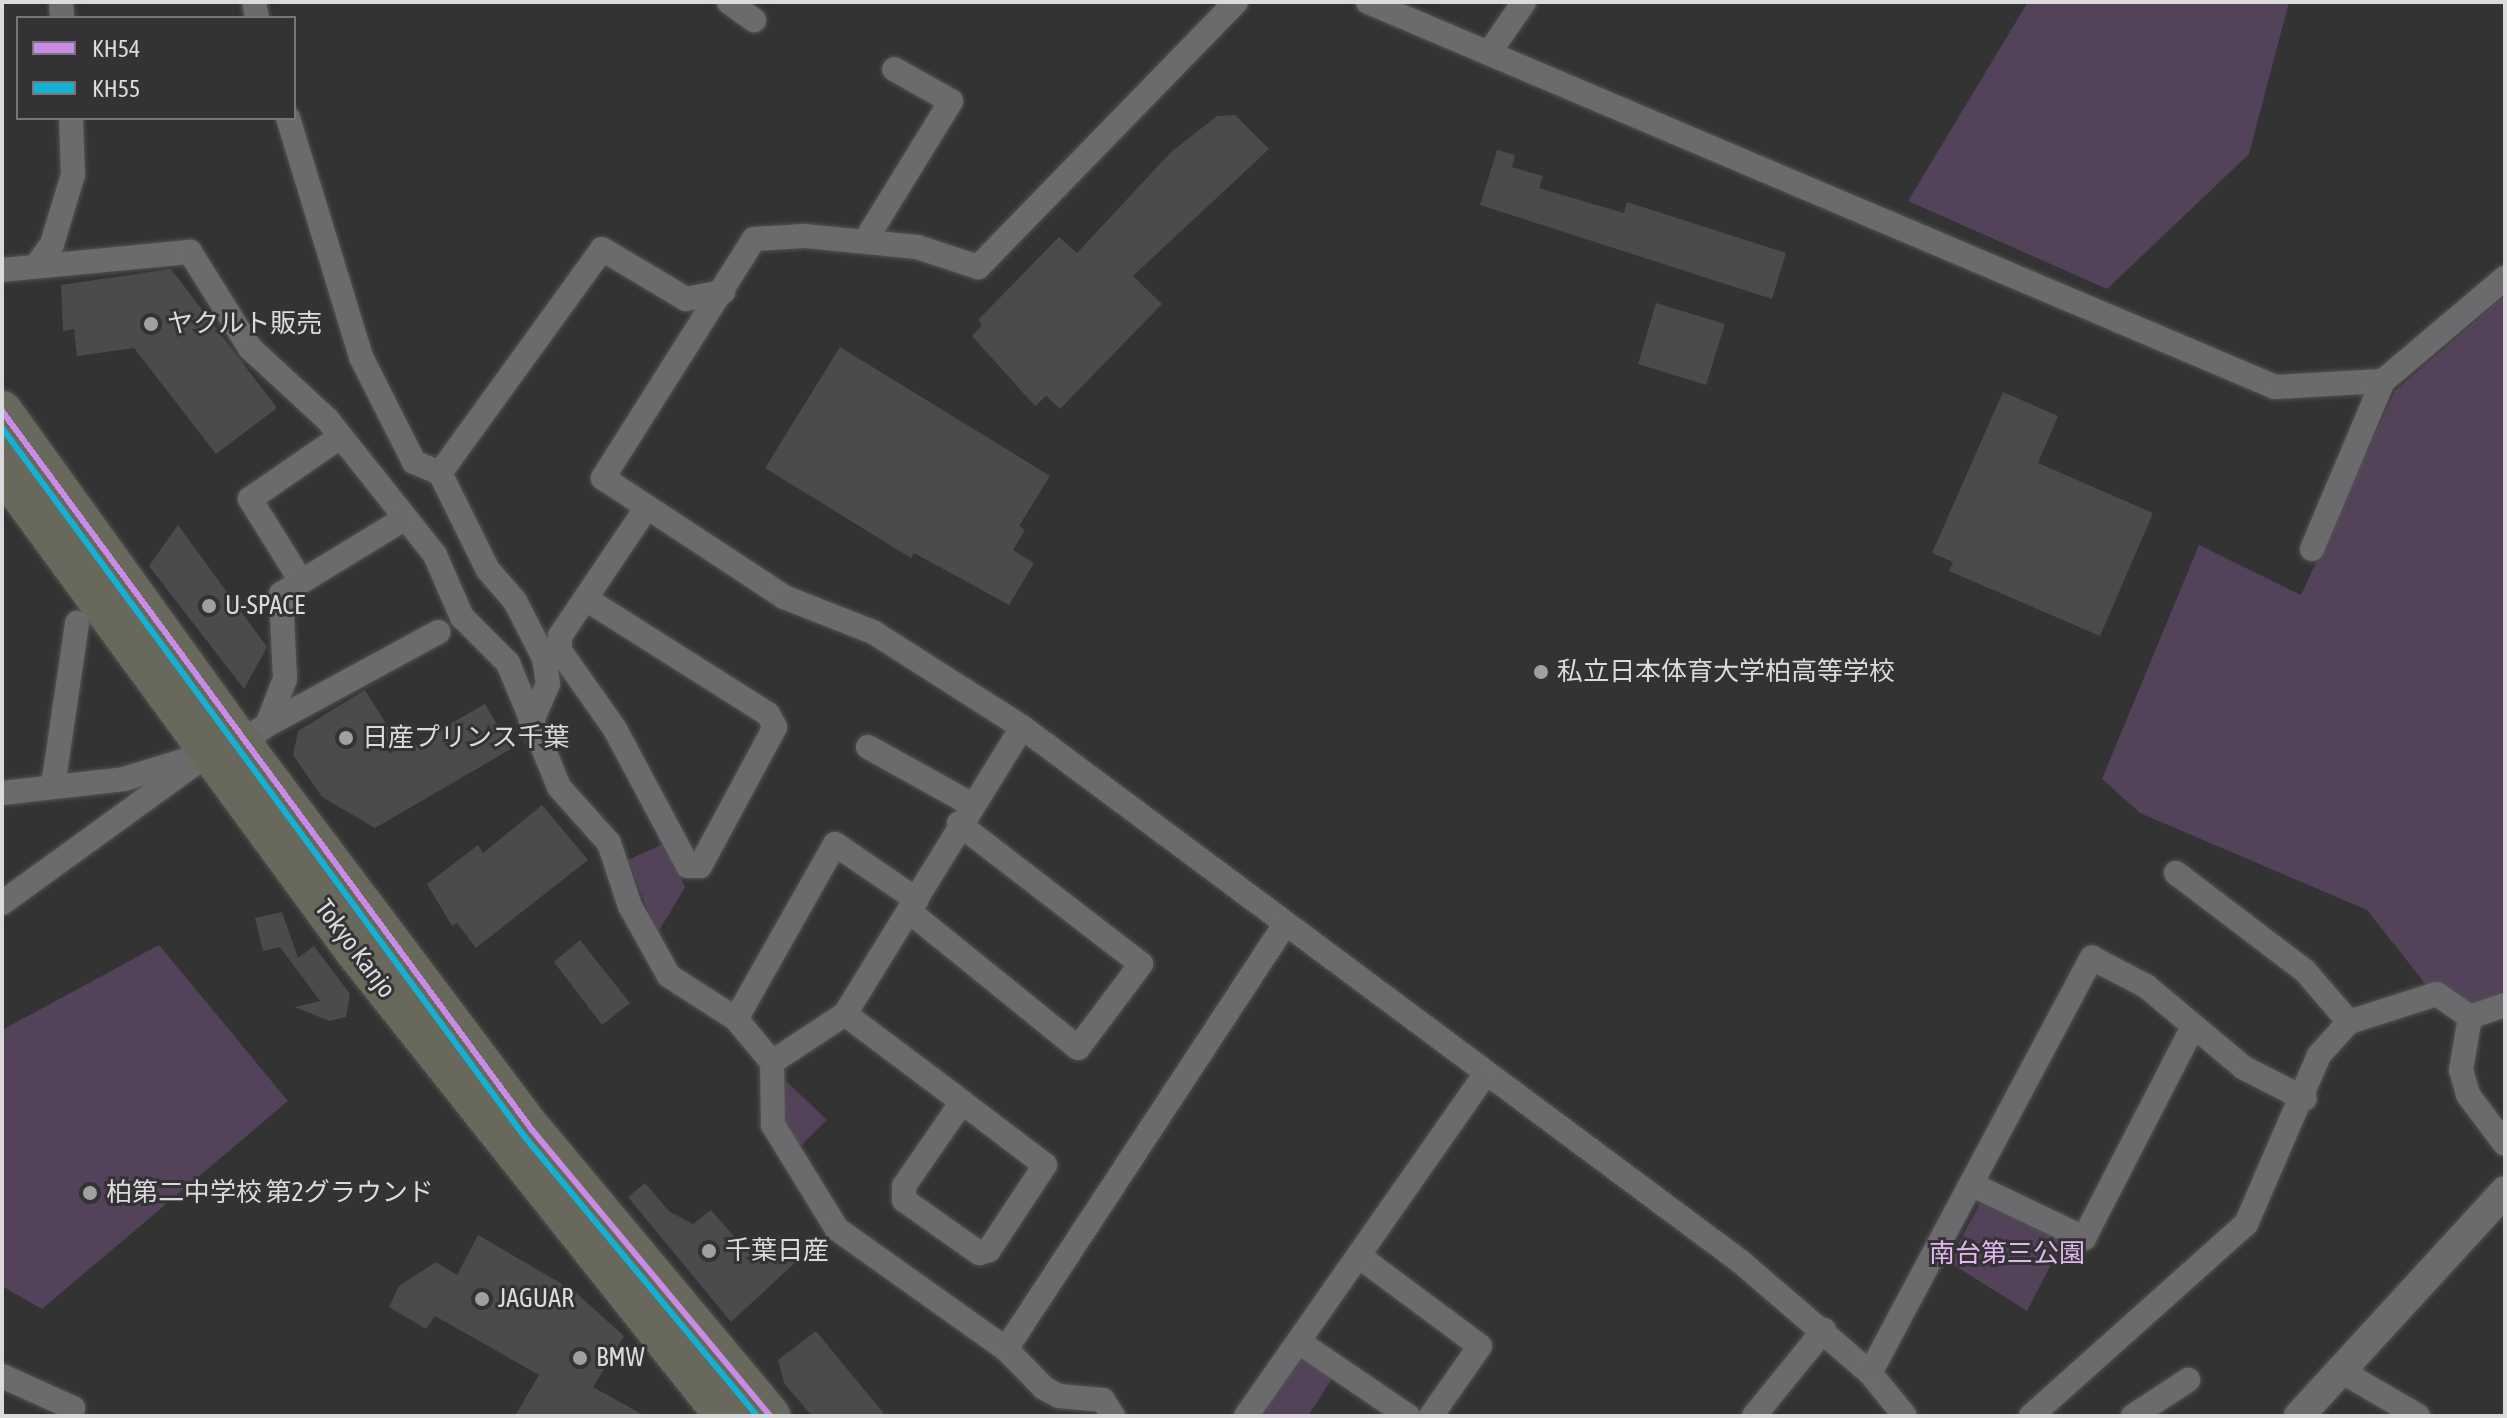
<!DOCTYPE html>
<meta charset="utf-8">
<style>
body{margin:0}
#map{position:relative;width:2507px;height:1418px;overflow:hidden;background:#343334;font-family:"Asap Condensed","Noto Sans JP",sans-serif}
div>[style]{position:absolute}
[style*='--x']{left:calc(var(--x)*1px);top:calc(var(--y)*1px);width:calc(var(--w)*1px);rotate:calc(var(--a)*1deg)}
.green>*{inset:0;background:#53425a}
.building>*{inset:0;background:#4b4a4c}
.roads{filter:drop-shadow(0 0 2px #525152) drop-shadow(0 0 2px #525152)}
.minor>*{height:24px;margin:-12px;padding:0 12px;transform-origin:12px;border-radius:12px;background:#6b6a6c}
.tertiary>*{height:30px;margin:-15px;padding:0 15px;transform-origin:15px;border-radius:15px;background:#6b6a6c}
.trunk>*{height:40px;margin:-20px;padding:0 20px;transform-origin:20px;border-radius:20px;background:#69685c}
.bus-1>*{height:6px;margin:-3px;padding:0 3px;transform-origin:3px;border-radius:3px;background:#ca8be6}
.bus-2>*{height:6px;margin:-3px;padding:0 3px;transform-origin:3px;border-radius:3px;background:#13b2d5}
.dots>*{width:22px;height:22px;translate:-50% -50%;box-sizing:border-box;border:4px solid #343235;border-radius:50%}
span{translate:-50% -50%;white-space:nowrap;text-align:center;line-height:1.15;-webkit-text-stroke:6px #343235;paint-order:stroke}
.poi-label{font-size:26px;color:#dcdadc}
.left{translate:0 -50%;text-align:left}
.street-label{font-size:26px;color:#dcdadc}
.park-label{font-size:26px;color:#e0b7f0}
.frame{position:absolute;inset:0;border:4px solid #dcdadc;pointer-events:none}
.legend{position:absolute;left:16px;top:16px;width:280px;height:104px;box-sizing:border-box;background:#343235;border:2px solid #777578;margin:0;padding:10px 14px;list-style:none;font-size:24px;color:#dcdadc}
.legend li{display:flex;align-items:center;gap:16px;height:40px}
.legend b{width:40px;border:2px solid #777578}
</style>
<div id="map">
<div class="green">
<i style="clip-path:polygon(2028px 2px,2289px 2px,2249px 154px,2107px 289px,1908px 201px)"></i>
<i style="clip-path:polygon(2505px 295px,2505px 993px,2469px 1005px,2454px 991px,2427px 986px,2367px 910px,2140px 813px,2102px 779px,2199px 545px,2301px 595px,2395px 391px)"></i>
<i style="clip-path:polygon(665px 843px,685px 887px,657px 934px,628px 860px)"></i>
<i style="clip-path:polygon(159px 945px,288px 1101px,42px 1309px,2px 1286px,2px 1030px)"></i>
<i style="clip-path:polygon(784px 1079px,827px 1120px,796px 1150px,784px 1124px)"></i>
<i style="clip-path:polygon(1987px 1201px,2063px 1241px,2027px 1311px,1949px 1262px,1979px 1205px)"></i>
<i style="clip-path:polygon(1310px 1360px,1333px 1377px,1308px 1416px,1261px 1416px,1298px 1361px)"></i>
</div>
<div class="building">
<i style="clip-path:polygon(1235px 115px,1269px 149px,1133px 276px,1162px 304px,1060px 409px,1046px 396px,1035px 406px,972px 336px,982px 325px,978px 320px,1059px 237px,1077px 253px,1171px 152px,1217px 116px)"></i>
<i style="clip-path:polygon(1497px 150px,1515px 155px,1512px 167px,1543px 176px,1539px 188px,1624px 213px,1627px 202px,1786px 253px,1772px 299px,1480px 205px)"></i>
<i style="clip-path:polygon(171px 269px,277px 408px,216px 454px,134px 348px,77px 356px,74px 329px,63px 331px,61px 285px)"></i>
<i style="clip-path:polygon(1656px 303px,1725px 324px,1706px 385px,1638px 364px)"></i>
<i style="clip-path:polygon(840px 347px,1050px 476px,1019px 526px,1025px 530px,1013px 550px,1034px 563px,1009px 605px,914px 553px,911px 558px,765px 468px)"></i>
<i style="clip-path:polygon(2003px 392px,2058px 416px,2038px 463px,2153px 513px,2100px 636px,1949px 571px,1953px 562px,1932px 553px)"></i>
<i style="clip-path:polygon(178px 525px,267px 647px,244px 689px,149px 566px)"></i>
<i style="clip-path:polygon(365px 690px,403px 751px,485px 704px,511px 749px,375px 828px,322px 797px,293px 755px,298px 731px)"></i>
<i style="clip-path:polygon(542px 805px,588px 860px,476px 948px,457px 923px,452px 926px,427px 884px,478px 845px,483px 853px)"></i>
<i style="clip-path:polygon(282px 912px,298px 958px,314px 946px,350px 994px,346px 1017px,329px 1021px,295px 1007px,320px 1001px,280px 947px,263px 951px,255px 918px)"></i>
<i style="clip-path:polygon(580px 940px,630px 1003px,602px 1025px,554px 962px)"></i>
<i style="clip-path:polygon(645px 1183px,670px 1212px,693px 1224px,711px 1210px,751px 1256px,779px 1235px,799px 1259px,731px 1322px,628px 1197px)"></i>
<i style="clip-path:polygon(478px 1235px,574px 1291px,624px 1336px,593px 1387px,645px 1416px,515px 1416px,539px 1375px,435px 1316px,426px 1329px,389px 1307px,399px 1286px,436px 1262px,457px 1275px)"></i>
<i style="clip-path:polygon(816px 1331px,886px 1416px,812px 1416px,784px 1383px,778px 1360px)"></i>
</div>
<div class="roads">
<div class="minor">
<i style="--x:61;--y:2;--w:16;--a:86"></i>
<i style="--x:254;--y:2;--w:16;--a:79"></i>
<i style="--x:729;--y:2;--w:31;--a:36"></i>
<i style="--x:1236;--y:2;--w:370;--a:134.2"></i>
<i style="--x:978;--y:267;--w:64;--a:-161.8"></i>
<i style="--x:917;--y:247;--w:114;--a:-174.4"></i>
<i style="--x:804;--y:236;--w:50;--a:176.6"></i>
<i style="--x:754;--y:239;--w:283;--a:122.3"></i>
<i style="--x:603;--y:478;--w:217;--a:33.3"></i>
<i style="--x:784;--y:597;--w:96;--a:21.5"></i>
<i style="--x:873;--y:632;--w:177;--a:32.5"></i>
<i style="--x:1022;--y:727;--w:896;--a:36.65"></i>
<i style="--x:1741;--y:1262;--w:170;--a:40.7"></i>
<i style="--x:1870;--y:1373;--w:55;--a:50.9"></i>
<i style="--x:1368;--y:2;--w:985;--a:23"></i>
<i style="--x:2275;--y:387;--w:108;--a:-3.2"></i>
<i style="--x:2383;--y:381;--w:160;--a:-40.2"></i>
<i style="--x:1489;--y:53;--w:62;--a:-55.5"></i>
<i style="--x:288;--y:118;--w:250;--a:73"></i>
<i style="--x:361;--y:357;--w:118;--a:63.2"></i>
<i style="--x:414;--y:462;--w:28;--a:23"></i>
<i style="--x:440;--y:473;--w:276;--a:-54.1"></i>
<i style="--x:602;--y:249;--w:98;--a:30.8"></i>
<i style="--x:686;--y:299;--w:38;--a:-11"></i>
<i style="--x:865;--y:241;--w:164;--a:-58.4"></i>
<i style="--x:951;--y:101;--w:65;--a:-150.7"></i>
<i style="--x:39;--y:262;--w:22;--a:-54"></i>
<i style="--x:52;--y:244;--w:72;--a:-73.1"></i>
<i style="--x:73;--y:175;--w:57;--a:-92"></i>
<i style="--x:2;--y:270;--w:189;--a:-5.5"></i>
<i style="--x:190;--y:252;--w:113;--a:58"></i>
<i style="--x:250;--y:348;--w:105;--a:42.7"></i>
<i style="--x:327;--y:419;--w:174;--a:51.5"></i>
<i style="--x:435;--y:555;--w:68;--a:66.5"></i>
<i style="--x:462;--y:617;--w:65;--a:45"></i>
<i style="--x:508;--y:663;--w:134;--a:67.6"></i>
<i style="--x:559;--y:787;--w:75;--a:48.2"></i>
<i style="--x:609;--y:843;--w:66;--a:71.6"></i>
<i style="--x:630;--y:906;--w:80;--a:60.9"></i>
<i style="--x:669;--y:976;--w:80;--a:32.7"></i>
<i style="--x:736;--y:1019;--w:56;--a:50.1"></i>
<i style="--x:772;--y:1062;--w:63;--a:89.1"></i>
<i style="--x:773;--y:1125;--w:122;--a:58.4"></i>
<i style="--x:837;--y:1229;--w:207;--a:35.4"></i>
<i style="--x:1006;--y:1349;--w:54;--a:45.7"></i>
<i style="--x:1044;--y:1388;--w:17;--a:28"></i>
<i style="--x:1059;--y:1396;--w:44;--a:5.2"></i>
<i style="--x:1103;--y:1400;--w:19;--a:58"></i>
<i style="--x:440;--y:473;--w:108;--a:63.7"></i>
<i style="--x:488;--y:570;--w:41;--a:48.9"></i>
<i style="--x:515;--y:601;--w:64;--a:63"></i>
<i style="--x:544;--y:658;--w:26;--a:81"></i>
<i style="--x:548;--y:684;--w:43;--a:113.6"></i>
<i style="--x:2312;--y:549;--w:182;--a:-67.1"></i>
<i style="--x:301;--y:581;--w:97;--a:-121.9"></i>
<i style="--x:250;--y:499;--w:109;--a:-34.6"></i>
<i style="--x:586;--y:599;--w:215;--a:32.3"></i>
<i style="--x:768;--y:714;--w:15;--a:62"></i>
<i style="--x:775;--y:727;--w:158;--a:118.3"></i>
<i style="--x:700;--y:866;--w:12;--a:180"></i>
<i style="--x:688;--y:866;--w:155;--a:-118.1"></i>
<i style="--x:615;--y:729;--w:95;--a:-125.2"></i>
<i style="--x:560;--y:651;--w:15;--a:-90"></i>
<i style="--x:560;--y:636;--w:152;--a:-56"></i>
<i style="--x:267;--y:725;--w:195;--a:-28.5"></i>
<i style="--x:868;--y:747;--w:118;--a:29"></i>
<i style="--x:53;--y:786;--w:165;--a:-81.6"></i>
<i style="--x:2;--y:793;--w:123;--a:-6.5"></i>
<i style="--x:124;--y:779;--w:122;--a:-17.1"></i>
<i style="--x:241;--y:743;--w:32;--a:-35"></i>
<i style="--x:267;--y:725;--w:49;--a:-68.6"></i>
<i style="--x:285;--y:679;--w:85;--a:-92.7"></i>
<i style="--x:281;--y:594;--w:144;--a:-31.4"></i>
<i style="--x:2176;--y:873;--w:162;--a:37.2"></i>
<i style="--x:2305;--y:971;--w:67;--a:49.2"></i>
<i style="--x:2349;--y:1022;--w:92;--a:-17.7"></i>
<i style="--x:2437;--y:994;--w:40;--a:34.9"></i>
<i style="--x:2470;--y:1017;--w:54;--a:99.6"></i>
<i style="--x:2461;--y:1070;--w:26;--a:74"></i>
<i style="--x:2468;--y:1095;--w:61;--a:52.9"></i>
<i style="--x:2;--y:903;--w:251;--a:-35.9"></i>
<i style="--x:910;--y:912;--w:216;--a:39"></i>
<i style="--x:1078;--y:1048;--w:105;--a:-53.1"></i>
<i style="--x:1141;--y:964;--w:230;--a:-142.4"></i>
<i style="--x:845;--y:1014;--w:146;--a:36.9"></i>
<i style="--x:962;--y:1102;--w:104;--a:37.2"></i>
<i style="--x:1045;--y:1165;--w:102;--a:123.4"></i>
<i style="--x:989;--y:1250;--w:10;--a:163"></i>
<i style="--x:979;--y:1253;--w:92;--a:-144.8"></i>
<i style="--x:904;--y:1200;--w:14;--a:-90"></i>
<i style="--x:904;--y:1186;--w:102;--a:-55.4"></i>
<i style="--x:2470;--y:1017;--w:37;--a:-19"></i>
<i style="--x:736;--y:1019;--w:201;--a:-60.5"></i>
<i style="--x:835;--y:844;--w:99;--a:34.3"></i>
<i style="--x:772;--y:1062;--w:87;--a:-33.3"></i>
<i style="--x:845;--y:1014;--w:337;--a:-58.3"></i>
<i style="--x:1975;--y:1186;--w:121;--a:25.5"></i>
<i style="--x:2084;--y:1238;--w:237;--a:-62.7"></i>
<i style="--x:1360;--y:1257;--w:149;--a:36.6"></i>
<i style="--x:1480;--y:1346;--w:85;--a:125"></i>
<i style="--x:1299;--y:1342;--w:132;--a:34.2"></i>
<i style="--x:1006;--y:1349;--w:506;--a:-56.69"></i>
<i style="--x:2341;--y:1371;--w:89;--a:30.3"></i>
<i style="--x:1870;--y:1373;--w:471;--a:-61.9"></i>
<i style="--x:2092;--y:958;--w:61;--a:27.4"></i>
<i style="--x:2146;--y:986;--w:128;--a:39.9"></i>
<i style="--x:2244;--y:1068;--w:68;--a:26.9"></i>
<i style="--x:2;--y:1376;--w:78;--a:24.3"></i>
<i style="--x:73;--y:1408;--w:9;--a:117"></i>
<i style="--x:1246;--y:1416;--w:416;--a:-55"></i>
<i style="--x:1754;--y:1416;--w:111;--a:-50.9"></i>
<i style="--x:2031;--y:1416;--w:288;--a:-41.8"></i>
<i style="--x:2246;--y:1224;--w:184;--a:-66.6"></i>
<i style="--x:2319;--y:1055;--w:45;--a:-47.7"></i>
<i style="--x:2133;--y:1416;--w:66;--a:-33.2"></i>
</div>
<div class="tertiary">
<i style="--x:2299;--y:1416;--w:305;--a:-47.5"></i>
</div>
<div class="trunk">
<i style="--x:2;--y:411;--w:409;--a:54.3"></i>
<i style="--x:241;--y:743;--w:484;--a:53.1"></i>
<i style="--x:532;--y:1130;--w:372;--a:50.2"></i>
<i style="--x:2;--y:469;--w:597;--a:53.78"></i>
<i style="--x:355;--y:951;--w:594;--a:51.49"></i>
</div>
</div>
<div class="bus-1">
<i style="--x:2;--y:411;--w:893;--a:53.6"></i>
<i style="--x:532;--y:1130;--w:372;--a:50.2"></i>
</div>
<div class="bus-2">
<i style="--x:2;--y:428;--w:880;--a:53.6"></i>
<i style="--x:524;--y:1136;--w:364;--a:50.2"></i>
</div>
<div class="dots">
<i style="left:151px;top:324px;background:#a1a0a1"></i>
<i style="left:209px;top:606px;background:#a1a0a1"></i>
<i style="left:1541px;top:672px;background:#a1a0a1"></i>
<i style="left:346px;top:738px;background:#a1a0a1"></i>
<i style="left:90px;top:1193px;background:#a1a0a1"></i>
<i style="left:709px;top:1251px;background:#a1a0a1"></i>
<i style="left:482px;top:1299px;background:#a1a0a1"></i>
<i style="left:580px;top:1358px;background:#a1a0a1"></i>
</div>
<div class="poi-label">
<span class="left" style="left:167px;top:324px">ヤクルト販売</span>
<span class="left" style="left:225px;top:606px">U-SPACE</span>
<span class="left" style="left:1557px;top:672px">私立日本体育大学柏高等学校</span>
<span class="left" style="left:362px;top:738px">日産プリンス千葉</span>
<span class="left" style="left:106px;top:1193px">柏第二中学校 第2グラウンド</span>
<span class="left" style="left:725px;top:1251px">千葉日産</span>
<span class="left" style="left:498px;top:1299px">JAGUAR</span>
<span class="left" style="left:596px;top:1358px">BMW</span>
</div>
<div class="street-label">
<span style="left:355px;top:949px;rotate:53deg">Tokyo Kanjo</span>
</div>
<div class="park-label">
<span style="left:2007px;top:1254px">南台第三公園</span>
</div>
<div class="frame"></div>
<ul class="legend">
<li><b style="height:10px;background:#ca8be6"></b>KH54</li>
<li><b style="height:10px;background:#13b2d5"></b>KH55</li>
</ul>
</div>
